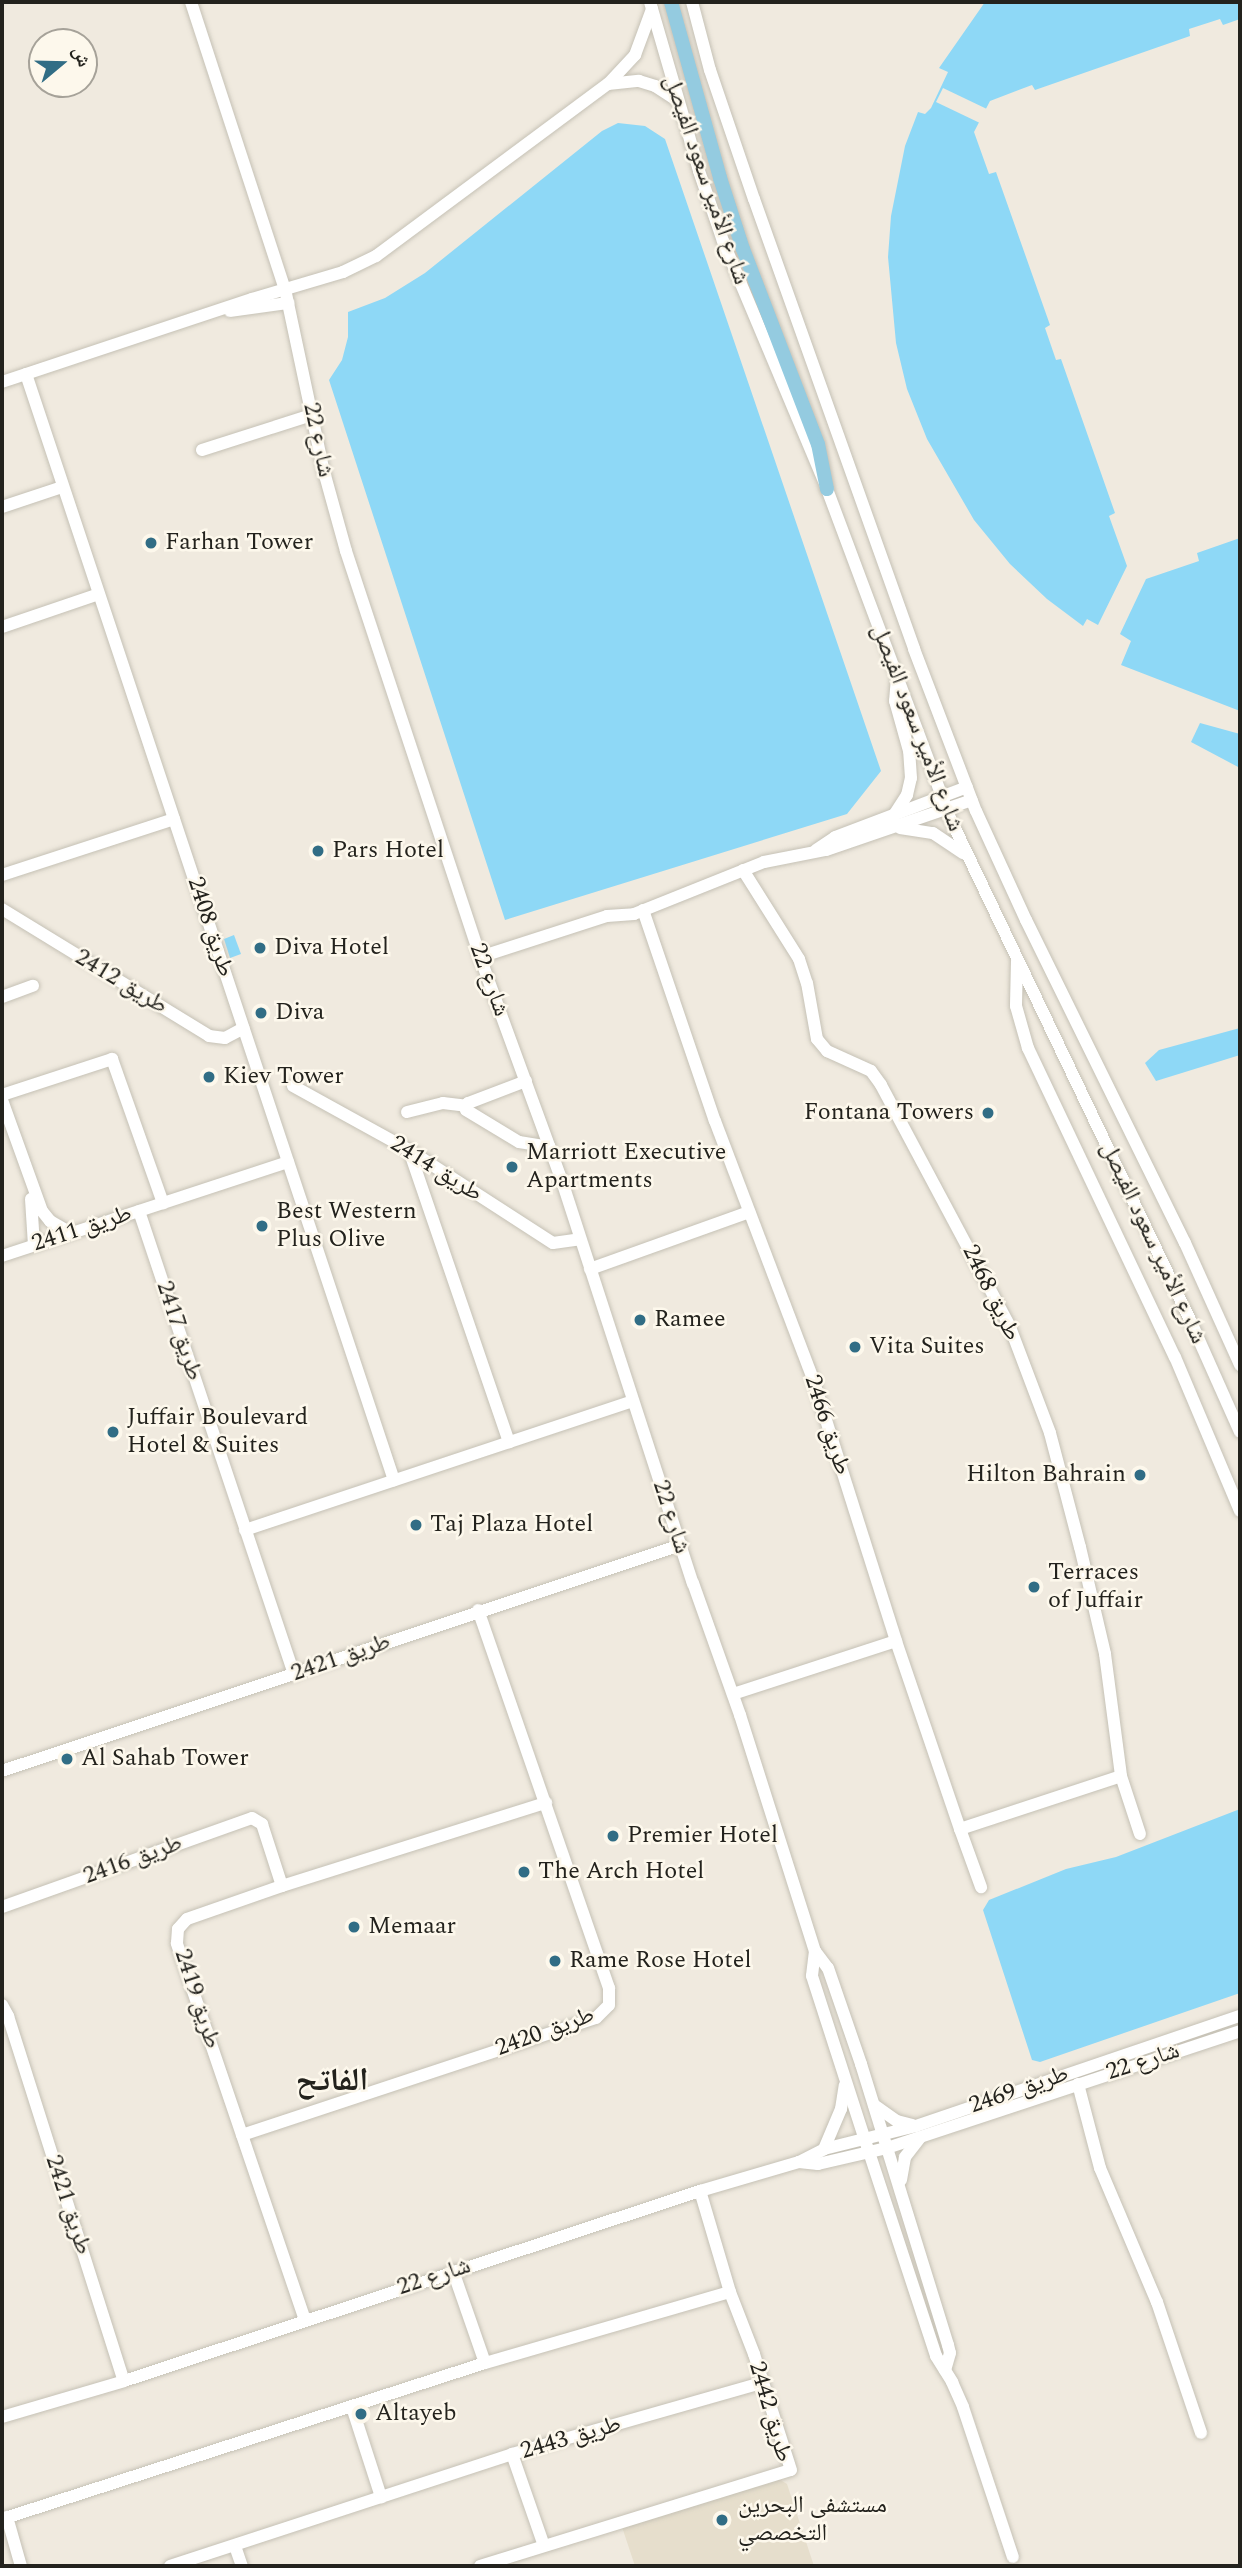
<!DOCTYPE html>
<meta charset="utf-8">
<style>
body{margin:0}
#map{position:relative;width:1242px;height:2568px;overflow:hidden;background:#f0eadf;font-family:Spectral,"Noto Naskh Arabic",serif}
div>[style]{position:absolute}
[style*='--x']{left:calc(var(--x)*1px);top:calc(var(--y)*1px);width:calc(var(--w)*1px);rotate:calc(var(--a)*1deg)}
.built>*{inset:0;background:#e6decc}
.water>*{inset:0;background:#8ed8f6}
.pier>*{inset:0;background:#f0eadf}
.roads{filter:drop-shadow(0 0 2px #c5c1b5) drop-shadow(0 0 2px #c5c1b5)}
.minor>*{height:12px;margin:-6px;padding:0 6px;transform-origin:6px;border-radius:6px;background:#fff}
.major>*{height:14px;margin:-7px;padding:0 7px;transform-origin:7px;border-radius:7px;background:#94cbe0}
.dots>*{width:19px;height:19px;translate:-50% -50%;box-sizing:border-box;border:4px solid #fdf8ec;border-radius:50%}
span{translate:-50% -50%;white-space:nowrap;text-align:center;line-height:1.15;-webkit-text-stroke:5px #fdf8ec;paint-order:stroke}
.street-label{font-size:24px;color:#23221d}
.poi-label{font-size:24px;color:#23221d}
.left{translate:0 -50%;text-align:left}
.right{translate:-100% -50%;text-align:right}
.district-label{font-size:32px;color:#23221d;font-weight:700}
.frame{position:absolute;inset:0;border:4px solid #23221d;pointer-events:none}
.north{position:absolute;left:28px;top:28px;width:70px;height:70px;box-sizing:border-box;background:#fdf8ec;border:2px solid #a6a299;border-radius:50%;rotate:71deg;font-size:19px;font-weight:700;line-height:28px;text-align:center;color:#23221d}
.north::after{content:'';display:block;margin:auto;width:24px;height:32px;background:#316d85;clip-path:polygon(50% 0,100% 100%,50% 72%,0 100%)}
</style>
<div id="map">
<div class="built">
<i style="clip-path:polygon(777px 2478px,787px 2484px,814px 2566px,635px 2566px,622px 2527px)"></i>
</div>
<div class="water">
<i style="clip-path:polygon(985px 2px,1240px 2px,1240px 19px,1223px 25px,1220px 19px,1189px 29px,1190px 36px,1035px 90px,1032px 85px,990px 101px,974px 132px,989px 174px,996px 172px,1050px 325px,1045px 328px,1056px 360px,1061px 359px,1115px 513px,1109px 516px,1127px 566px,1098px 625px,1087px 619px,1083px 626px,1047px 599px,1010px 564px,974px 520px,927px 439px,907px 389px,896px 343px,888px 257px,891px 216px,905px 146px,918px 112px,925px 114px,931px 108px,948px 72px,939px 68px)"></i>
<i style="clip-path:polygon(618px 123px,645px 126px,665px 139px,881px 771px,847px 814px,505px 920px,329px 380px,342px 360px,348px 337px,348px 312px,385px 298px,425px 273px,602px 131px)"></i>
<i style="clip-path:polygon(1240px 538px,1240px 711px,1121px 665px,1131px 641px,1120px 634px,1146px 579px,1199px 561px,1197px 553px)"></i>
<i style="clip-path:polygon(1200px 723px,1240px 734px,1240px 768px,1191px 742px)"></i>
<i style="clip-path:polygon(234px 935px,241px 954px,230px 958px,224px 939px)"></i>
<i style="clip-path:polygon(1240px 1028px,1240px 1055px,1156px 1081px,1145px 1063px,1159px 1050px)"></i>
<i style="clip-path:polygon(1240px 1809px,1240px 1993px,1040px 2062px,1032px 2060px,983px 1910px,989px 1900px,1066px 1869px,1116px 1857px)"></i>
</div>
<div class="pier">
<i style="clip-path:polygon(943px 88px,989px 110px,982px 124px,936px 102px)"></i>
</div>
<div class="roads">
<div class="minor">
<i style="--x:191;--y:2;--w:302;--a:71.9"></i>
<i style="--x:285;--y:289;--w:183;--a:78"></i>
<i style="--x:323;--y:468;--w:86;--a:74.5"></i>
<i style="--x:346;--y:551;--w:428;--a:71.7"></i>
<i style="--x:480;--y:957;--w:239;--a:69.9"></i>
<i style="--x:562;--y:1181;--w:423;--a:72"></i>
<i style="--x:693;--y:1583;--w:140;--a:70.4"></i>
<i style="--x:740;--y:1715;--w:248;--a:72.4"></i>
<i style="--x:815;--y:1951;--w:21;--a:53"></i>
<i style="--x:828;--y:1968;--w:102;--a:71"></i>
<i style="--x:861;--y:2064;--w:294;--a:72.8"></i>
<i style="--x:948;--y:2345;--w:8;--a:76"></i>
<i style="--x:950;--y:2353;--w:18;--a:106"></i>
<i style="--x:650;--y:2;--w:176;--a:73.8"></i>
<i style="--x:699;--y:171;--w:74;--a:71.1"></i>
<i style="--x:723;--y:241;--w:269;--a:67.2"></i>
<i style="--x:827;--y:489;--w:353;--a:69.5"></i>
<i style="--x:951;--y:820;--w:556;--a:64.45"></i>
<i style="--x:1191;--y:1322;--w:120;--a:66"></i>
<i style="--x:692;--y:2;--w:70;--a:75.2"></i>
<i style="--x:710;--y:70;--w:136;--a:71.2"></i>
<i style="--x:754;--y:199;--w:478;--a:70.4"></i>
<i style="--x:914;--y:649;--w:173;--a:69.1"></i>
<i style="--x:976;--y:811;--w:120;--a:65.4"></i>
<i style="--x:1026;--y:920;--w:360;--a:63.8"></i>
<i style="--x:1185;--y:1243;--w:134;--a:65.7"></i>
<i style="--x:608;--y:84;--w:31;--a:-6"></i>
<i style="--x:639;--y:81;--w:17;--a:17"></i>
<i style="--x:655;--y:86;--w:27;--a:33"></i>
<i style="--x:230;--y:311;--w:59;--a:-7.9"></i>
<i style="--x:26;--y:374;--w:1166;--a:71.6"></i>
<i style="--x:2;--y:382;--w:263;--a:-18.4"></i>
<i style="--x:252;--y:299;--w:95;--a:-16.5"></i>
<i style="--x:343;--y:272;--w:37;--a:-26"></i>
<i style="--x:376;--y:256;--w:289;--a:-36.6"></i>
<i style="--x:608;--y:84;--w:40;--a:-47"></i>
<i style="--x:635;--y:55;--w:49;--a:-69.7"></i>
<i style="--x:202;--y:450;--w:115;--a:-17.7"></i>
<i style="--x:2;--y:507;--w:63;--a:-18.4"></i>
<i style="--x:2;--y:627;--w:102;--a:-18.8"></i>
<i style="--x:894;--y:815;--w:24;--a:-57"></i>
<i style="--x:907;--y:795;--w:17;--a:-77"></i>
<i style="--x:911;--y:778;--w:27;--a:-94"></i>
<i style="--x:909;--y:751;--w:52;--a:-105.6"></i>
<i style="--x:895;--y:701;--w:22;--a:-85"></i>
<i style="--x:900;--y:828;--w:33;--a:9"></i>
<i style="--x:933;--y:833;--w:36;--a:34"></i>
<i style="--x:816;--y:850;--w:23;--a:-34"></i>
<i style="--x:835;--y:837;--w:141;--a:-20.7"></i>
<i style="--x:743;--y:870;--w:105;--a:57.8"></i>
<i style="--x:799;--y:959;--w:25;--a:72"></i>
<i style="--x:807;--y:983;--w:57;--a:79.9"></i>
<i style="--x:817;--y:1039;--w:16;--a:50"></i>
<i style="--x:827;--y:1051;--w:48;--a:24.4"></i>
<i style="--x:871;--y:1071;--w:17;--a:54"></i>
<i style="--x:881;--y:1085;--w:274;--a:61.9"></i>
<i style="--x:1010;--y:1327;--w:113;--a:69.3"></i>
<i style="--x:1050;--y:1433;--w:118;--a:75.3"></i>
<i style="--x:1080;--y:1547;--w:110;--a:76.8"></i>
<i style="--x:1105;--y:1654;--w:123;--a:82.5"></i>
<i style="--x:1121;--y:1776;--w:61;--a:71.9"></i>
<i style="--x:2;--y:875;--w:181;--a:-18"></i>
<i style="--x:2;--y:909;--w:243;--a:31.5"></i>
<i style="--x:209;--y:1036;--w:16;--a:7"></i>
<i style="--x:225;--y:1038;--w:21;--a:-28"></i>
<i style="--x:643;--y:910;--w:223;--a:71.2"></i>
<i style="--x:715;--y:1121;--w:276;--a:69.2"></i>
<i style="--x:813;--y:1379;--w:275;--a:72.4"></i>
<i style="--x:896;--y:1641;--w:199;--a:71.2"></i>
<i style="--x:960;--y:1829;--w:169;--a:-18.2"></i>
<i style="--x:480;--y:957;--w:133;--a:-17.9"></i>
<i style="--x:607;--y:916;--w:27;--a:-4"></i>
<i style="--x:634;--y:914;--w:140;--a:-21.8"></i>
<i style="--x:764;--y:862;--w:63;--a:-11"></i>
<i style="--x:826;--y:850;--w:154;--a:-18.9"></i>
<i style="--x:1017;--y:961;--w:45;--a:91.3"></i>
<i style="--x:1016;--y:1006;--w:44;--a:74.1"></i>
<i style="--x:1028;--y:1048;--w:342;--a:64.6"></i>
<i style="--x:1175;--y:1357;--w:167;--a:67.1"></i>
<i style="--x:2;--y:997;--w:33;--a:-20"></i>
<i style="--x:526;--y:1081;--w:62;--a:159.2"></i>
<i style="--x:468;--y:1103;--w:7;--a:106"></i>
<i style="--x:466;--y:1110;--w:62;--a:31.1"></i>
<i style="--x:519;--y:1142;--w:31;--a:9"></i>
<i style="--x:293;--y:1086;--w:132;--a:28.9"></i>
<i style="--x:409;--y:1150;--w:171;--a:32.9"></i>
<i style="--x:553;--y:1243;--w:27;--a:-8"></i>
<i style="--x:2;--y:1095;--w:116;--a:-18.1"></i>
<i style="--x:112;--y:1059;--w:153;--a:70.5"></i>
<i style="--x:2;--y:1100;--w:118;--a:70.2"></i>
<i style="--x:42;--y:1211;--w:13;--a:51"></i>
<i style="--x:50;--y:1221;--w:24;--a:30"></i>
<i style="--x:407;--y:1112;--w:37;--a:-14"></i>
<i style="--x:443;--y:1103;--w:23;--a:7"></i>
<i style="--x:409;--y:1150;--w:309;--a:71.1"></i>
<i style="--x:31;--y:1199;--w:46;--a:86.3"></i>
<i style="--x:139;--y:1211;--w:489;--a:71.5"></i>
<i style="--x:2;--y:1256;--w:301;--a:-18.2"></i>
<i style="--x:590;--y:1269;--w:169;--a:-19.7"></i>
<i style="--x:245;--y:1530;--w:408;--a:-18.4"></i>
<i style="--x:733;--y:1694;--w:171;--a:-18"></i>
<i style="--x:2;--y:1771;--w:716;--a:-18.41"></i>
<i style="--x:960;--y:1829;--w:62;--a:70.1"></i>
<i style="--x:2;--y:1907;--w:265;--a:-19.6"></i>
<i style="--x:252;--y:1818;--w:12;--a:31"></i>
<i style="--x:262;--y:1824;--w:65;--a:72.1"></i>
<i style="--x:815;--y:1951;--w:25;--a:97"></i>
<i style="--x:812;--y:1976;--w:185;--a:72.1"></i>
<i style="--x:869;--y:2152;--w:215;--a:71.8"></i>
<i style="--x:936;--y:2356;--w:31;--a:58"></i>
<i style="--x:952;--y:2382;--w:27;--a:66"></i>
<i style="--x:963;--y:2407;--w:158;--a:71.6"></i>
<i style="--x:2;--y:2005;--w:13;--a:61"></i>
<i style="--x:8;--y:2016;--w:383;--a:72.4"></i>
<i style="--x:1078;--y:2084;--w:87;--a:75.3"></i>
<i style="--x:1100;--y:2168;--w:146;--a:67"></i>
<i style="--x:1157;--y:2302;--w:138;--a:71.4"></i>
<i style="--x:874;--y:2105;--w:28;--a:35"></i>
<i style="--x:897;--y:2121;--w:16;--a:15"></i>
<i style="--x:242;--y:2135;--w:373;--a:-18.3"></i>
<i style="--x:596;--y:2018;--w:18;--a:-45"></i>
<i style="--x:609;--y:2005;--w:17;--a:-90"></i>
<i style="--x:609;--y:1988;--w:400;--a:-109.1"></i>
<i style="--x:824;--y:2149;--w:43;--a:-67"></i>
<i style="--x:841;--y:2109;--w:24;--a:-81"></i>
<i style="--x:799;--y:2162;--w:28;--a:-27"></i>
<i style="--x:824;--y:2149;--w:95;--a:-14"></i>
<i style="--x:916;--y:2126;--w:342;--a:-18.8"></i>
<i style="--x:901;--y:2180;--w:23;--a:-80"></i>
<i style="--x:905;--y:2157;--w:24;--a:-52"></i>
<i style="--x:453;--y:2271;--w:97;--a:70.8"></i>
<i style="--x:305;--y:2320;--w:398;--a:-108.8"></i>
<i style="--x:177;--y:1943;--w:14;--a:-86"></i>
<i style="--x:178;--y:1929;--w:13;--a:-48"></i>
<i style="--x:187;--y:1919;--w:101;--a:-19.2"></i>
<i style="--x:282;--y:1886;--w:277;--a:-17.5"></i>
<i style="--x:352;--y:2407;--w:95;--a:72.1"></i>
<i style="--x:2;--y:2417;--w:127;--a:-16.4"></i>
<i style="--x:124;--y:2381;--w:607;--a:-18.26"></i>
<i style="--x:700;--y:2191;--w:103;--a:-16.3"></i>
<i style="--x:799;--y:2162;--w:19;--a:6"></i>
<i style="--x:818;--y:2164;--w:71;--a:-13.1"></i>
<i style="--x:887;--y:2148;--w:372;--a:-18.3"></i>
<i style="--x:512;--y:2454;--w:97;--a:70.8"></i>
<i style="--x:7;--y:2517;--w:51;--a:74.1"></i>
<i style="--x:2;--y:2519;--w:508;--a:-17.9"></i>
<i style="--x:485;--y:2363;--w:255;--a:-16.2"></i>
<i style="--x:235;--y:2546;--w:21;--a:71"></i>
<i style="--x:170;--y:2566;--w:360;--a:-18.1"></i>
<i style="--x:512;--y:2454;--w:260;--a:-15.9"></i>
<i style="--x:480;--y:2566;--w:325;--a:-17.2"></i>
<i style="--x:791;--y:2470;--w:122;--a:-107.7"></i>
<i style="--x:754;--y:2354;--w:66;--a:-111.2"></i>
<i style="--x:730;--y:2292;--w:105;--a:-106.5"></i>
</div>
<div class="major">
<i style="--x:671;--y:2;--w:183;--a:74.4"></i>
<i style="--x:720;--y:178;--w:75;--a:72.1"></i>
<i style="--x:743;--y:249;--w:209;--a:69"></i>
<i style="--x:818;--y:444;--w:46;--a:78.7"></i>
</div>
</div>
<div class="dots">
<i style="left:151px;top:543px;background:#316d85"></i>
<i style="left:318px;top:851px;background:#316d85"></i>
<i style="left:260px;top:948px;background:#316d85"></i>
<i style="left:261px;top:1013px;background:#316d85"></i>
<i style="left:209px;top:1077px;background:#316d85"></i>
<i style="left:988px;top:1113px;background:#316d85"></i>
<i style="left:512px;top:1167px;background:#316d85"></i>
<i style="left:262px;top:1226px;background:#316d85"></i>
<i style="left:640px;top:1320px;background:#316d85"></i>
<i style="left:855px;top:1347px;background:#316d85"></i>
<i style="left:113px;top:1432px;background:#316d85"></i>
<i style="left:1140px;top:1475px;background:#316d85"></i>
<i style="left:416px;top:1525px;background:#316d85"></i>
<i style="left:1034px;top:1587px;background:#316d85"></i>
<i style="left:67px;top:1759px;background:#316d85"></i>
<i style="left:613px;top:1836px;background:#316d85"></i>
<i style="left:524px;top:1872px;background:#316d85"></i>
<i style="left:354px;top:1927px;background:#316d85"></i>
<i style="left:555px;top:1961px;background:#316d85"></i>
<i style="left:361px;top:2414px;background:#316d85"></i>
<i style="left:722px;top:2520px;background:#316d85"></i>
</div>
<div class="street-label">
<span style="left:706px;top:180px;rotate:71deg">شارع الأمير سعود الفيصل</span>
<span style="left:318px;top:440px;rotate:78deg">شارع 22</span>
<span style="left:917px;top:728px;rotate:69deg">شارع الأمير سعود الفيصل</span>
<span style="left:210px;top:927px;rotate:72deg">طريق 2408</span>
<span style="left:489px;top:980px;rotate:70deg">شارع 22</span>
<span style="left:121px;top:982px;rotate:31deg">طريق 2412</span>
<span style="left:436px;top:1169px;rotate:32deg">طريق 2414</span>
<span style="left:82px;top:1229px;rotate:-18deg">طريق 2411</span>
<span style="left:1153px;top:1243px;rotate:65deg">شارع الأمير سعود الفيصل</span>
<span style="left:991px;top:1293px;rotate:64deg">طريق 2468</span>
<span style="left:179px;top:1331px;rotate:72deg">طريق 2417</span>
<span style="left:827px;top:1425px;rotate:72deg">طريق 2466</span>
<span style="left:671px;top:1517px;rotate:72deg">شارع 22</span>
<span style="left:341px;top:1658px;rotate:-19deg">طريق 2421</span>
<span style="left:133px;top:1860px;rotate:-20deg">طريق 2416</span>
<span style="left:197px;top:1999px;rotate:72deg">طريق 2419</span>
<span style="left:545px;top:2032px;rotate:-20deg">طريق 2420</span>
<span style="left:1143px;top:2062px;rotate:-18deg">شارع 22</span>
<span style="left:1019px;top:2090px;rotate:-19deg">طريق 2469</span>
<span style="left:68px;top:2205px;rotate:72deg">طريق 2421</span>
<span style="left:434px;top:2277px;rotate:-18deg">شارع 22</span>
<span style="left:770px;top:2412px;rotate:74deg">طريق 2442</span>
<span style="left:571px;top:2438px;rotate:-16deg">طريق 2443</span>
</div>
<div class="poi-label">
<span class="left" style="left:165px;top:543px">Farhan Tower</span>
<span class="left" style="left:332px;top:851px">Pars Hotel</span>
<span class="left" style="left:274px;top:948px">Diva Hotel</span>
<span class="left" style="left:275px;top:1013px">Diva</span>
<span class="left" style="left:223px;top:1077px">Kiev Tower</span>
<span class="right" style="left:974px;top:1113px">Fontana Towers</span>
<span class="left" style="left:526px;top:1167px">Marriott Executive<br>Apartments</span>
<span class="left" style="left:276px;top:1226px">Best Western<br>Plus Olive</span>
<span class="left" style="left:654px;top:1320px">Ramee</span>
<span class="left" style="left:869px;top:1347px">Vita Suites</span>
<span class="left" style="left:127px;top:1432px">Juffair Boulevard<br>Hotel &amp; Suites</span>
<span class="right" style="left:1126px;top:1475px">Hilton Bahrain</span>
<span class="left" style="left:430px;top:1525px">Taj Plaza Hotel</span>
<span class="left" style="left:1048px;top:1587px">Terraces<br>of Juffair</span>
<span class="left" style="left:81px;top:1759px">Al Sahab Tower</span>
<span class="left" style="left:627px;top:1836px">Premier Hotel</span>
<span class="left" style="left:538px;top:1872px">The Arch Hotel</span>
<span class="left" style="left:368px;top:1927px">Memaar</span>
<span class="left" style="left:569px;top:1961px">Rame Rose Hotel</span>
<span class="left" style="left:375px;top:2414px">Altayeb</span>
<span class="left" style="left:738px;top:2520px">مستشفى البحرين<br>التخصصي</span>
</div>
<div class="district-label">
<span style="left:332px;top:2081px">الفاتح</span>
</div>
<div class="frame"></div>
<div class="north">ش</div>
</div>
